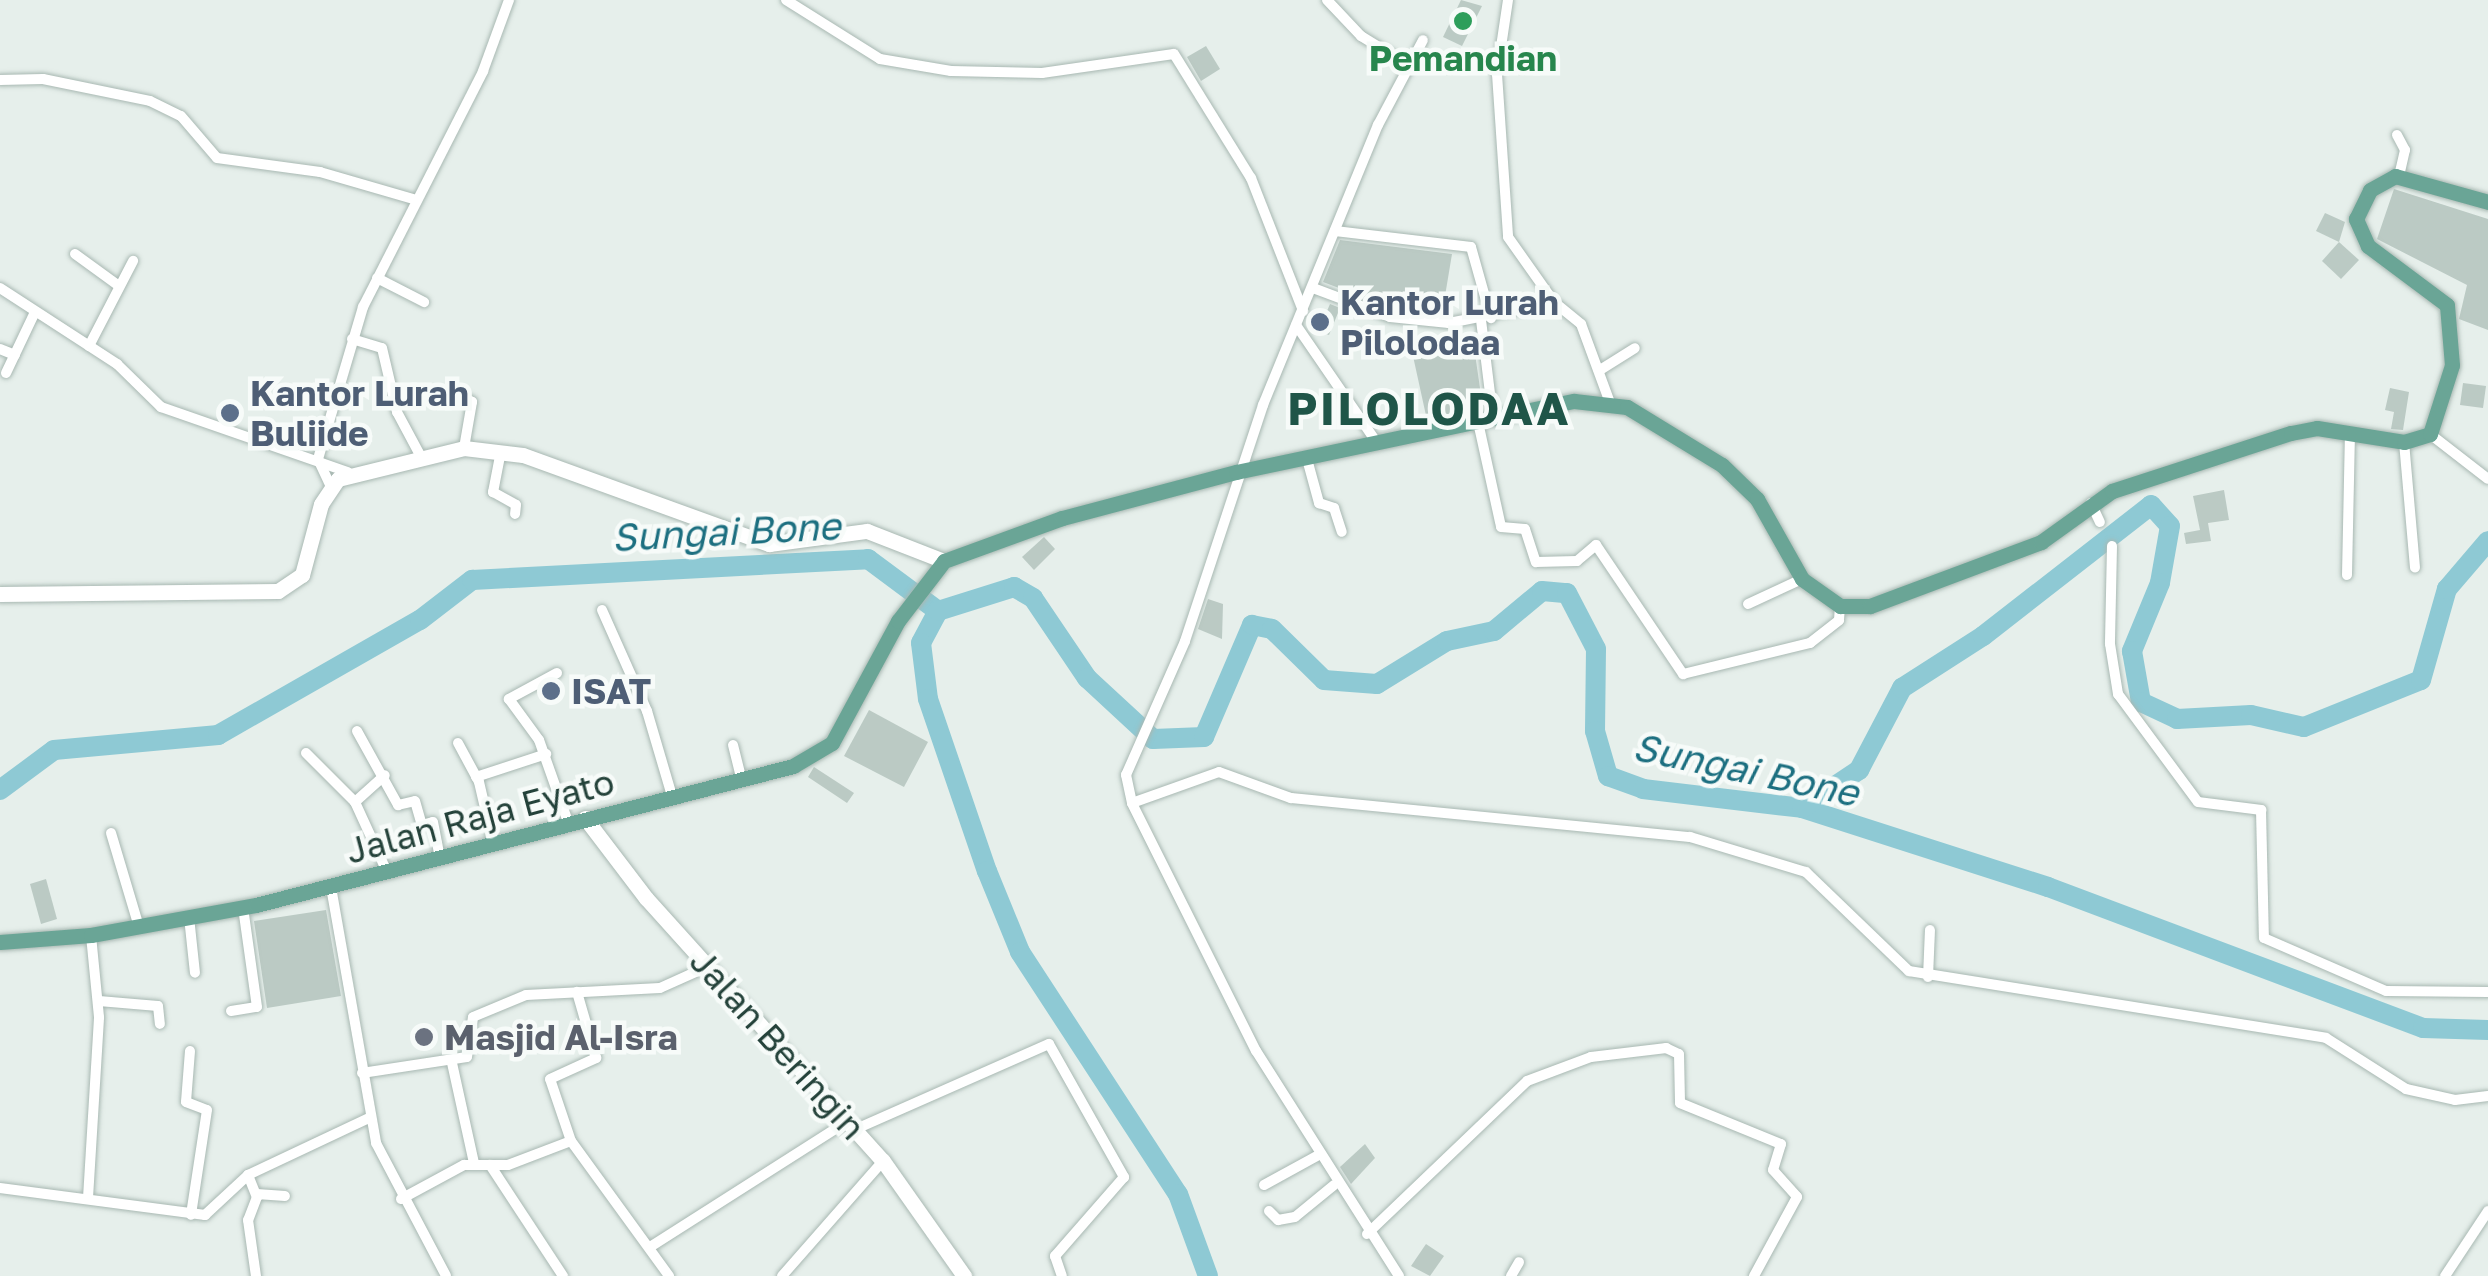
<!DOCTYPE html>
<style>
body{margin:0}
#map{position:relative;width:2488px;height:1276px;overflow:hidden;background:#e6efeb;font-family:"Golos Text",sans-serif}
div>[style]{position:absolute}
[style*='--x']{left:calc(var(--x)*1px);top:calc(var(--y)*1px);width:calc(var(--w)*1px);rotate:calc(var(--a)*1deg)}
.river>*{height:20px;margin:-10px;padding:0 10px;transform-origin:10px;border-radius:10px;background:#8ec9d4}
.building>*{inset:0;background:#bbcac4}
.roads{filter:drop-shadow(0 0 2px #a8b8b2) drop-shadow(0 0 2px #a8b8b2)}
.street>*{height:10px;margin:-5px;padding:0 5px;transform-origin:5px;border-radius:5px;background:#fff}
.secondary>*{height:15px;margin:-7.5px;padding:0 7.5px;transform-origin:7.5px;border-radius:7.5px;background:#fff}
.primary>*{height:15px;margin:-7.5px;padding:0 7.5px;transform-origin:7.5px;border-radius:7.5px;background:#6aa596}
.dots>*{width:28px;height:28px;translate:-50% -50%;box-sizing:border-box;border:5px solid #f7fbf9;border-radius:50%}
span{translate:-50% -50%;white-space:nowrap;text-align:center;line-height:1.15;-webkit-text-stroke:9px #f7fbf9;paint-order:stroke}
.leisure-label{font-size:35px;color:#27864d;font-weight:700}
.service-label{font-size:35px;color:#4e5e75;font-weight:700}
.left{translate:0 -50%;text-align:left}
.street-label{font-size:35px;color:#24423a}
.worship-label{font-size:35px;color:#5b616d;font-weight:700}
.water-label{font-size:38px;color:#1c6f80;font-style:italic}
.district-label{font-size:45px;color:#1f5548;font-weight:700;letter-spacing:2.5px}
</style>
<div id="map">
<div class="river">
<i style="--x:938;--y:611;--w:36;--a:118"></i>
<i style="--x:921;--y:643;--w:56;--a:82.9"></i>
<i style="--x:928;--y:699;--w:182;--a:71.1"></i>
<i style="--x:987;--y:871;--w:87;--a:67.8"></i>
<i style="--x:1020;--y:952;--w:289;--a:56.9"></i>
<i style="--x:1178;--y:1194;--w:87;--a:69.9"></i>
<i style="--x:0;--y:790;--w:67;--a:-36.5"></i>
<i style="--x:54;--y:750;--w:165;--a:-5.2"></i>
<i style="--x:218;--y:735;--w:232;--a:-29.7"></i>
<i style="--x:420;--y:620;--w:66;--a:-37.6"></i>
<i style="--x:472;--y:580;--w:397;--a:-3"></i>
<i style="--x:868;--y:559;--w:87;--a:36.6"></i>
<i style="--x:938;--y:611;--w:80;--a:-17.5"></i>
<i style="--x:1014;--y:587;--w:22;--a:30"></i>
<i style="--x:1033;--y:598;--w:97;--a:56"></i>
<i style="--x:1087;--y:678;--w:90;--a:42.7"></i>
<i style="--x:1153;--y:739;--w:51;--a:-2.2"></i>
<i style="--x:1204;--y:737;--w:122;--a:-66.8"></i>
<i style="--x:1252;--y:625;--w:20;--a:11"></i>
<i style="--x:1272;--y:629;--w:73;--a:44.4"></i>
<i style="--x:1324;--y:680;--w:53;--a:4.3"></i>
<i style="--x:1377;--y:684;--w:82;--a:-31.6"></i>
<i style="--x:1447;--y:641;--w:48;--a:-12"></i>
<i style="--x:1494;--y:631;--w:62;--a:-39.8"></i>
<i style="--x:1542;--y:591;--w:25;--a:5"></i>
<i style="--x:1567;--y:593;--w:63;--a:62.6"></i>
<i style="--x:1596;--y:649;--w:82;--a:90.7"></i>
<i style="--x:1595;--y:731;--w:47;--a:73.9"></i>
<i style="--x:1608;--y:776;--w:37;--a:20"></i>
<i style="--x:1643;--y:789;--w:160;--a:6.8"></i>
<i style="--x:1802;--y:808;--w:258;--a:17.8"></i>
<i style="--x:2048;--y:887;--w:401;--a:20.6"></i>
<i style="--x:2423;--y:1028;--w:65;--a:1.8"></i>
<i style="--x:1802;--y:808;--w:69;--a:-33.7"></i>
<i style="--x:1859;--y:770;--w:93;--a:-62.3"></i>
<i style="--x:1902;--y:688;--w:96;--a:-32.7"></i>
<i style="--x:1983;--y:636;--w:213;--a:-37.9"></i>
<i style="--x:2151;--y:505;--w:28;--a:48"></i>
<i style="--x:2170;--y:526;--w:58;--a:100"></i>
<i style="--x:2160;--y:583;--w:74;--a:112.4"></i>
<i style="--x:2132;--y:651;--w:52;--a:80"></i>
<i style="--x:2141;--y:702;--w:40;--a:25"></i>
<i style="--x:2177;--y:719;--w:74;--a:-3.1"></i>
<i style="--x:2251;--y:715;--w:54;--a:12.8"></i>
<i style="--x:2304;--y:727;--w:126;--a:-21.9"></i>
<i style="--x:2421;--y:680;--w:95;--a:-74.1"></i>
<i style="--x:2447;--y:589;--w:63;--a:-49.5"></i>
</div>
<div class="building">
<i style="clip-path:polygon(1461px 0,1482px 6px,1462px 46px,1443px 37px)"></i>
<i style="clip-path:polygon(1206px 46px,1220px 69px,1201px 81px,1187px 57px)"></i>
<i style="clip-path:polygon(2394px 189px,2488px 219px,2488px 330px,2459px 319px,2467px 285px,2377px 239px)"></i>
<i style="clip-path:polygon(2325px 213px,2345px 222px,2339px 242px,2316px 231px)"></i>
<i style="clip-path:polygon(1340px 240px,1452px 254px,1442px 314px,1392px 308px,1323px 282px)"></i>
<i style="clip-path:polygon(2339px 242px,2359px 260px,2341px 279px,2322px 261px)"></i>
<i style="clip-path:polygon(1330px 304px,1340px 308px,1329px 335px,1308px 327px,1311px 313px,1324px 318px)"></i>
<i style="clip-path:polygon(1472px 333px,1483px 409px,1427px 420px,1411px 347px)"></i>
<i style="clip-path:polygon(2463px 383px,2486px 386px,2483px 408px,2460px 405px)"></i>
<i style="clip-path:polygon(2390px 388px,2409px 392px,2403px 430px,2391px 429px,2394px 412px,2385px 410px)"></i>
<i style="clip-path:polygon(2224px 490px,2229px 520px,2208px 523px,2211px 541px,2186px 544px,2184px 533px,2200px 530px,2193px 496px)"></i>
<i style="clip-path:polygon(1044px 537px,1055px 549px,1034px 570px,1022px 557px)"></i>
<i style="clip-path:polygon(1208px 599px,1223px 604px,1222px 639px,1198px 629px)"></i>
<i style="clip-path:polygon(869px 710px,928px 742px,904px 787px,844px 756px)"></i>
<i style="clip-path:polygon(814px 767px,854px 793px,847px 803px,808px 777px)"></i>
<i style="clip-path:polygon(46px 879px,57px 919px,41px 924px,30px 884px)"></i>
<i style="clip-path:polygon(326px 910px,341px 996px,267px 1008px,254px 921px)"></i>
<i style="clip-path:polygon(1365px 1144px,1375px 1158px,1351px 1184px,1340px 1167px)"></i>
<i style="clip-path:polygon(1426px 1244px,1444px 1256px,1430px 1276px,1411px 1266px)"></i>
</div>
<div class="roads">
<div class="street">
<i style="--x:786;--y:0;--w:111;--a:32.1"></i>
<i style="--x:880;--y:59;--w:72;--a:9.6"></i>
<i style="--x:951;--y:71;--w:91;--a:1.3"></i>
<i style="--x:1042;--y:73;--w:133;--a:-8.2"></i>
<i style="--x:1174;--y:54;--w:146;--a:58.2"></i>
<i style="--x:1251;--y:178;--w:143;--a:68.6"></i>
<i style="--x:1327;--y:0;--w:50;--a:46.6"></i>
<i style="--x:1361;--y:36;--w:52;--a:31.5"></i>
<i style="--x:1508;--y:0;--w:75;--a:98.5"></i>
<i style="--x:1497;--y:74;--w:163;--a:86.1"></i>
<i style="--x:1508;--y:237;--w:80;--a:54.7"></i>
<i style="--x:0;--y:80;--w:43;--a:-1.3"></i>
<i style="--x:43;--y:79;--w:109;--a:11.6"></i>
<i style="--x:150;--y:101;--w:34;--a:26"></i>
<i style="--x:181;--y:116;--w:55;--a:49.4"></i>
<i style="--x:217;--y:158;--w:104;--a:7.7"></i>
<i style="--x:320;--y:172;--w:97;--a:16.2"></i>
<i style="--x:2397;--y:135;--w:17;--a:62"></i>
<i style="--x:2405;--y:150;--w:28;--a:103"></i>
<i style="--x:1335;--y:231;--w:137;--a:6.7"></i>
<i style="--x:1471;--y:247;--w:74;--a:74.3"></i>
<i style="--x:75;--y:254;--w:54;--a:36"></i>
<i style="--x:377;--y:278;--w:53;--a:27.1"></i>
<i style="--x:0;--y:288;--w:140;--a:33"></i>
<i style="--x:117;--y:364;--w:62;--a:44.3"></i>
<i style="--x:161;--y:407;--w:198;--a:19.2"></i>
<i style="--x:1313;--y:288;--w:82;--a:20.6"></i>
<i style="--x:1390;--y:317;--w:59;--a:5.8"></i>
<i style="--x:1449;--y:323;--w:107;--a:-11.3"></i>
<i style="--x:1554;--y:302;--w:35;--a:39"></i>
<i style="--x:1581;--y:324;--w:84;--a:69.8"></i>
<i style="--x:1481;--y:320;--w:99;--a:83"></i>
<i style="--x:1296;--y:325;--w:143;--a:55.5"></i>
<i style="--x:352;--y:339;--w:31;--a:17"></i>
<i style="--x:382;--y:348;--w:66;--a:76.8"></i>
<i style="--x:397;--y:412;--w:49;--a:61.9"></i>
<i style="--x:89;--y:346;--w:96;--a:-62.6"></i>
<i style="--x:0;--y:349;--w:16;--a:22"></i>
<i style="--x:1600;--y:370;--w:41;--a:-32.2"></i>
<i style="--x:6;--y:373;--w:68;--a:-64.6"></i>
<i style="--x:1478;--y:422;--w:107;--a:77.6"></i>
<i style="--x:1501;--y:527;--w:24;--a:5"></i>
<i style="--x:1525;--y:529;--w:35;--a:72"></i>
<i style="--x:1536;--y:562;--w:41;--a:-1.4"></i>
<i style="--x:1577;--y:561;--w:25;--a:-40"></i>
<i style="--x:1596;--y:545;--w:156;--a:56"></i>
<i style="--x:1683;--y:674;--w:131;--a:-13.7"></i>
<i style="--x:1810;--y:643;--w:37;--a:-38"></i>
<i style="--x:1839;--y:620;--w:14;--a:-86"></i>
<i style="--x:2430;--y:434;--w:73;--a:37.8"></i>
<i style="--x:2404;--y:442;--w:126;--a:85"></i>
<i style="--x:464;--y:448;--w:47;--a:-80.1"></i>
<i style="--x:472;--y:402;--w:8;--a:-150"></i>
<i style="--x:501;--y:451;--w:42;--a:101"></i>
<i style="--x:493;--y:492;--w:26;--a:29"></i>
<i style="--x:516;--y:505;--w:9;--a:96"></i>
<i style="--x:1307;--y:459;--w:46;--a:74.7"></i>
<i style="--x:1319;--y:503;--w:16;--a:18"></i>
<i style="--x:1334;--y:508;--w:25;--a:72"></i>
<i style="--x:331;--y:487;--w:31;--a:-115"></i>
<i style="--x:318;--y:459;--w:159;--a:-73.5"></i>
<i style="--x:363;--y:307;--w:265;--a:-63"></i>
<i style="--x:483;--y:71;--w:76;--a:-69.9"></i>
<i style="--x:2091;--y:503;--w:21;--a:65"></i>
<i style="--x:2112;--y:546;--w:98;--a:91.2"></i>
<i style="--x:2110;--y:644;--w:51;--a:80.9"></i>
<i style="--x:2118;--y:694;--w:134;--a:53.5"></i>
<i style="--x:2198;--y:802;--w:64;--a:7.2"></i>
<i style="--x:2261;--y:810;--w:128;--a:88.7"></i>
<i style="--x:2264;--y:938;--w:133;--a:23.5"></i>
<i style="--x:2386;--y:991;--w:102;--a:0.6"></i>
<i style="--x:2347;--y:575;--w:143;--a:-88.8"></i>
<i style="--x:1748;--y:604;--w:60;--a:-24.8"></i>
<i style="--x:602;--y:610;--w:111;--a:66"></i>
<i style="--x:647;--y:711;--w:89;--a:73.6"></i>
<i style="--x:557;--y:673;--w:55;--a:151.6"></i>
<i style="--x:509;--y:699;--w:51;--a:53.8"></i>
<i style="--x:539;--y:740;--w:87;--a:70.5"></i>
<i style="--x:357;--y:731;--w:85;--a:61"></i>
<i style="--x:398;--y:805;--w:17;--a:-13"></i>
<i style="--x:415;--y:801;--w:25;--a:74"></i>
<i style="--x:422;--y:825;--w:11;--a:-15"></i>
<i style="--x:433;--y:822;--w:36;--a:79"></i>
<i style="--x:458;--y:743;--w:44;--a:61.7"></i>
<i style="--x:479;--y:782;--w:62;--a:76.9"></i>
<i style="--x:733;--y:745;--w:36;--a:76"></i>
<i style="--x:306;--y:753;--w:69;--a:45"></i>
<i style="--x:355;--y:802;--w:77;--a:65.4"></i>
<i style="--x:476;--y:777;--w:74;--a:-18.2"></i>
<i style="--x:355;--y:802;--w:40;--a:-42"></i>
<i style="--x:1132;--y:803;--w:92;--a:-19.6"></i>
<i style="--x:1219;--y:772;--w:77;--a:19.9"></i>
<i style="--x:1291;--y:798;--w:401;--a:5.6"></i>
<i style="--x:1690;--y:837;--w:121;--a:16.8"></i>
<i style="--x:1806;--y:872;--w:143;--a:43.9"></i>
<i style="--x:1909;--y:971;--w:422;--a:9.1"></i>
<i style="--x:2326;--y:1038;--w:95;--a:32.5"></i>
<i style="--x:2406;--y:1089;--w:50;--a:12.7"></i>
<i style="--x:2455;--y:1100;--w:33;--a:-7"></i>
<i style="--x:111;--y:833;--w:98;--a:73.4"></i>
<i style="--x:331;--y:887;--w:260;--a:80"></i>
<i style="--x:376;--y:1143;--w:150;--a:62.2"></i>
<i style="--x:189;--y:917;--w:56;--a:83.9"></i>
<i style="--x:1928;--y:977;--w:47;--a:-87.6"></i>
<i style="--x:99;--y:1001;--w:59;--a:4.8"></i>
<i style="--x:158;--y:1006;--w:18;--a:84"></i>
<i style="--x:231;--y:1011;--w:26;--a:-9"></i>
<i style="--x:257;--y:1007;--w:101;--a:-98"></i>
<i style="--x:190;--y:1051;--w:51;--a:94.5"></i>
<i style="--x:186;--y:1102;--w:22;--a:21"></i>
<i style="--x:207;--y:1110;--w:106;--a:98.7"></i>
<i style="--x:452;--y:1063;--w:102;--a:77.6"></i>
<i style="--x:362;--y:1073;--w:106;--a:-8.7"></i>
<i style="--x:467;--y:1057;--w:40;--a:-81.5"></i>
<i style="--x:473;--y:1017;--w:57;--a:-22.5"></i>
<i style="--x:526;--y:995;--w:134;--a:-3"></i>
<i style="--x:660;--y:988;--w:54;--a:-24.2"></i>
<i style="--x:856;--y:1129;--w:211;--a:-23.8"></i>
<i style="--x:1049;--y:1044;--w:153;--a:60.6"></i>
<i style="--x:1124;--y:1177;--w:105;--a:131.1"></i>
<i style="--x:1055;--y:1256;--w:21;--a:71"></i>
<i style="--x:571;--y:1141;--w:65;--a:-108.7"></i>
<i style="--x:550;--y:1079;--w:51;--a:-24.5"></i>
<i style="--x:596;--y:1058;--w:69;--a:-106.1"></i>
<i style="--x:490;--y:1165;--w:133;--a:56.7"></i>
<i style="--x:248;--y:1175;--w:24;--a:68"></i>
<i style="--x:257;--y:1197;--w:25;--a:111"></i>
<i style="--x:248;--y:1220;--w:57;--a:81.9"></i>
<i style="--x:1264;--y:1185;--w:60;--a:-28.7"></i>
<i style="--x:0;--y:1188;--w:207;--a:7.5"></i>
<i style="--x:205;--y:1215;--w:59;--a:-42.9"></i>
<i style="--x:248;--y:1175;--w:136;--a:-25.2"></i>
<i style="--x:257;--y:1194;--w:28;--a:4"></i>
<i style="--x:88;--y:1198;--w:181;--a:-86.5"></i>
<i style="--x:99;--y:1017;--w:82;--a:-95.6"></i>
<i style="--x:401;--y:1199;--w:72;--a:-28.4"></i>
<i style="--x:464;--y:1165;--w:44;--a:0"></i>
<i style="--x:508;--y:1165;--w:67;--a:-20.9"></i>
<i style="--x:571;--y:1141;--w:167;--a:54"></i>
<i style="--x:1269;--y:1211;--w:13;--a:45"></i>
<i style="--x:1278;--y:1220;--w:17;--a:-10"></i>
<i style="--x:1295;--y:1217;--w:50;--a:-39.4"></i>
<i style="--x:1367;--y:1234;--w:221;--a:-43.7"></i>
<i style="--x:1527;--y:1081;--w:68;--a:-20.6"></i>
<i style="--x:1591;--y:1057;--w:76;--a:-6.8"></i>
<i style="--x:1666;--y:1048;--w:14;--a:25"></i>
<i style="--x:1679;--y:1054;--w:49;--a:88.8"></i>
<i style="--x:1680;--y:1103;--w:109;--a:22.1"></i>
<i style="--x:1781;--y:1144;--w:27;--a:107"></i>
<i style="--x:1773;--y:1170;--w:36;--a:48"></i>
<i style="--x:1797;--y:1197;--w:90;--a:118.6"></i>
<i style="--x:650;--y:1247;--w:235;--a:-32.5"></i>
<i style="--x:782;--y:1276;--w:153;--a:-48.7"></i>
<i style="--x:1399;--y:1276;--w:267;--a:-122.4"></i>
<i style="--x:1256;--y:1051;--w:277;--a:-116.6"></i>
<i style="--x:1132;--y:803;--w:29;--a:-102"></i>
<i style="--x:1126;--y:775;--w:146;--a:-66.2"></i>
<i style="--x:1185;--y:641;--w:249;--a:-71.7"></i>
<i style="--x:1263;--y:405;--w:303;--a:-67.7"></i>
<i style="--x:1378;--y:125;--w:96;--a:-62.1"></i>
<i style="--x:1511;--y:1276;--w:16;--a:-60"></i>
<i style="--x:2445;--y:1276;--w:78;--a:-56.5"></i>
</div>
<div class="secondary">
<i style="--x:0;--y:594;--w:278;--a:-0.6"></i>
<i style="--x:278;--y:591;--w:29;--a:-34"></i>
<i style="--x:302;--y:575;--w:73;--a:-75"></i>
<i style="--x:321;--y:504;--w:30;--a:-56"></i>
<i style="--x:338;--y:479;--w:130;--a:-13.8"></i>
<i style="--x:464;--y:448;--w:59;--a:6.8"></i>
<i style="--x:523;--y:455;--w:262;--a:19.9"></i>
<i style="--x:769;--y:544;--w:99;--a:-7.6"></i>
<i style="--x:867;--y:531;--w:83;--a:21.3"></i>
<i style="--x:585;--y:818;--w:101;--a:52.7"></i>
<i style="--x:646;--y:898;--w:354;--a:48"></i>
<i style="--x:883;--y:1161;--w:141;--a:54.8"></i>
</div>
<div class="primary">
<i style="--x:0;--y:942;--w:91;--a:-4.4"></i>
<i style="--x:91;--y:935;--w:168;--a:-10.3"></i>
<i style="--x:256;--y:905;--w:555;--a:-14.51"></i>
<i style="--x:793;--y:766;--w:45;--a:-30.5"></i>
<i style="--x:832;--y:743;--w:139;--a:-61.6"></i>
<i style="--x:898;--y:621;--w:76;--a:-52.5"></i>
<i style="--x:944;--y:561;--w:126;--a:-20"></i>
<i style="--x:1062;--y:518;--w:180;--a:-14.8"></i>
<i style="--x:1236;--y:472;--w:345;--a:-11.9"></i>
<i style="--x:1574;--y:401;--w:53;--a:6.5"></i>
<i style="--x:1627;--y:407;--w:111;--a:31.4"></i>
<i style="--x:1722;--y:465;--w:49;--a:44.2"></i>
<i style="--x:1757;--y:499;--w:92;--a:60.6"></i>
<i style="--x:1802;--y:579;--w:47;--a:35.4"></i>
<i style="--x:1840;--y:606;--w:30;--a:0"></i>
<i style="--x:1870;--y:606;--w:183;--a:-20.5"></i>
<i style="--x:2041;--y:542;--w:87;--a:-35.7"></i>
<i style="--x:2112;--y:491;--w:188;--a:-18"></i>
<i style="--x:2291;--y:433;--w:26;--a:-11"></i>
<i style="--x:2317;--y:428;--w:88;--a:9.1"></i>
<i style="--x:2404;--y:442;--w:27;--a:-17"></i>
<i style="--x:2430;--y:434;--w:72;--a:-72.3"></i>
<i style="--x:2452;--y:365;--w:60;--a:-94.8"></i>
<i style="--x:2447;--y:305;--w:99;--a:-143.2"></i>
<i style="--x:2368;--y:246;--w:30;--a:-114"></i>
<i style="--x:2356;--y:219;--w:32;--a:-64"></i>
<i style="--x:2370;--y:190;--w:29;--a:-29"></i>
<i style="--x:2395;--y:176;--w:97;--a:15.6"></i>
</div>
</div>
<div class="dots">
<i style="left:1463px;top:21px;background:#2e9e5b"></i>
<i style="left:1320px;top:322px;background:#5c6f8a"></i>
<i style="left:230px;top:413px;background:#5c6f8a"></i>
<i style="left:551px;top:691px;background:#5c6f8a"></i>
<i style="left:424px;top:1037px;background:#6b7280"></i>
</div>
<div class="leisure-label">
<span style="left:1463px;top:58px">Pemandian</span>
</div>
<div class="service-label">
<span class="left" style="left:1340px;top:322px">Kantor Lurah<br>Pilolodaa</span>
<span class="left" style="left:250px;top:413px">Kantor Lurah<br>Buliide</span>
<span class="left" style="left:571px;top:691px">ISAT</span>
</div>
<div class="street-label">
<span style="left:480px;top:816px;rotate:-15deg">Jalan Raja Eyato</span>
<span style="left:778px;top:1044px;rotate:48deg">Jalan Beringin</span>
</div>
<div class="worship-label">
<span class="left" style="left:444px;top:1037px">Masjid Al-Isra</span>
</div>
<div class="water-label">
<span style="left:726px;top:531px;rotate:-3deg">Sungai Bone</span>
<span style="left:1746px;top:769px;rotate:12deg">Sungai Bone</span>
</div>
<div class="district-label">
<span style="left:1429px;top:409px">PILOLODAA</span>
</div>
</div>
